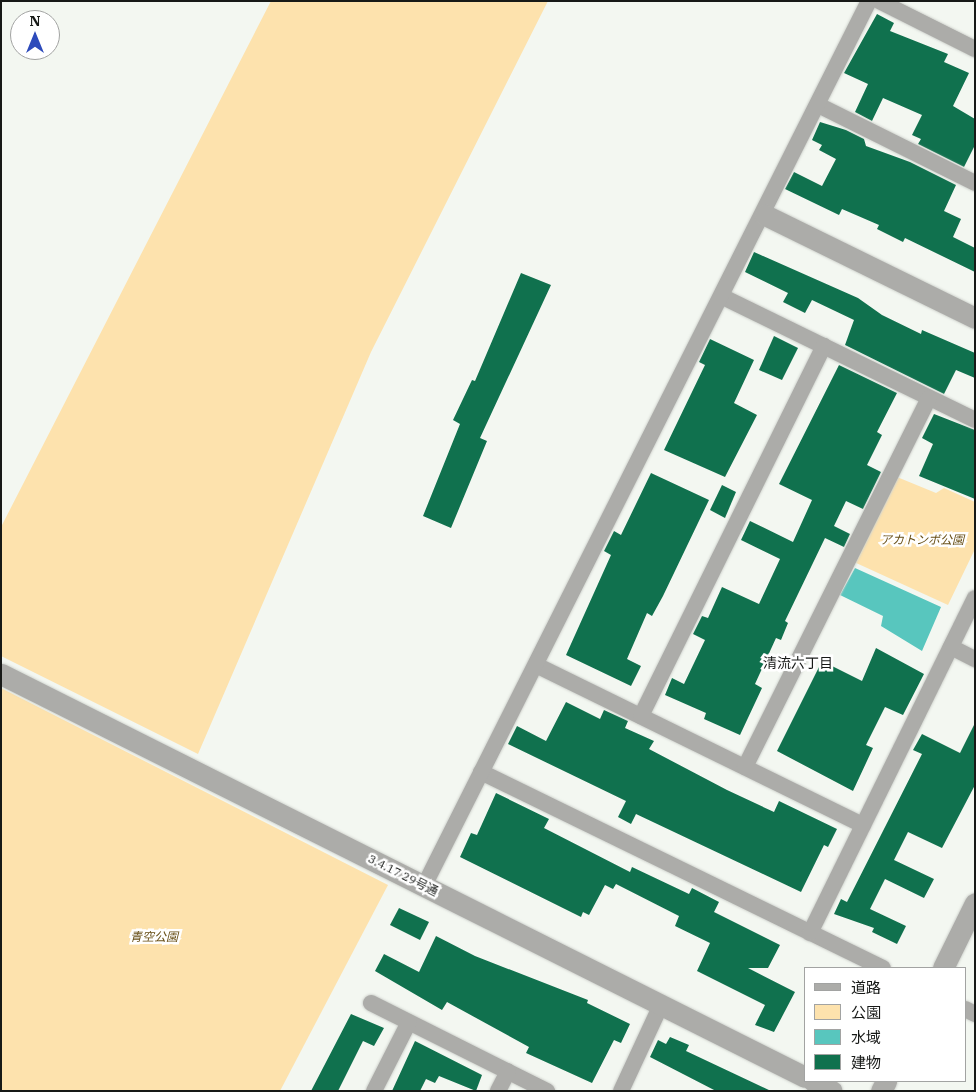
<!DOCTYPE html>
<meta charset="utf-8">
<style>
body{margin:0}
#map{position:relative;width:976px;height:1092px;overflow:hidden;background:#f3f7f1;font-family:"IBM Plex Serif","Noto Sans JP",serif}
div>[style]{position:absolute}
[style*='--x']{left:calc(var(--x)*1px);top:calc(var(--y)*1px);width:calc(var(--w)*1px);rotate:calc(var(--a)*1deg)}
.green>*{inset:0;background:#fde2ad}
.water>*{inset:0;background:#58c6be}
.building>*{inset:0;background:#10714e}
.roads{filter:drop-shadow(0 0 1px #d0d3ce) drop-shadow(0 0 1px #d0d3ce)}
.minor>*{height:16px;margin:-8px;padding:0 8px;transform-origin:8px;border-radius:8px;background:#acaca9}
.tertiary>*{height:21px;margin:-10.5px;padding:0 10.5px;transform-origin:10.5px;border-radius:10.5px;background:#acaca9}
span{translate:-50% -50%;white-space:nowrap;text-align:center;line-height:1.15;-webkit-text-stroke:5px #fff;paint-order:stroke}
.park-label{font-size:12px;color:#695018;font-style:italic}
.street-label{font-size:12px;color:#171917}
.neighbourhood-label{font-size:14px;color:#171917}
.frame{position:absolute;inset:0;border:2px solid #171917;pointer-events:none}
.legend{position:absolute;left:804px;top:967px;width:162px;height:115px;box-sizing:border-box;background:#fff;border:1px solid #a2a3a2;margin:0;padding:6px 9px;list-style:none;font-size:15px;color:#171917}
.legend li{display:flex;align-items:center;gap:10px;height:25px}
.legend b{width:25px;border:1px solid #a2a3a2}
.north{position:absolute;left:10px;top:10px;width:50px;height:50px;box-sizing:border-box;background:#fff;border:1px solid #a2a3a2;border-radius:50%;rotate:0deg;font-size:14px;font-weight:700;line-height:20px;text-align:center;color:#171917}
.north::after{content:'';display:block;margin:auto;width:18px;height:22px;background:#2d4bbb;clip-path:polygon(50% 0,100% 100%,50% 72%,0 100%)}
</style>
<div id="map">
<div class="green">
<i style="clip-path:polygon(271px 1px,548px 1px,371px 352px,198px 754px,1px 656px,1px 527px)"></i>
<i style="clip-path:polygon(897px 477px,936px 493px,944px 488px,975px 502px,975px 549px,948px 605px,854px 562px)"></i>
<i style="clip-path:polygon(1px 688px,388px 885px,280px 1091px,1px 1091px)"></i>
</div>
<div class="water">
<i style="clip-path:polygon(855px 568px,941px 607px,922px 651px,881px 626px,883px 616px,840px 595px)"></i>
</div>
<div class="building">
<i style="clip-path:polygon(877px 14px,894px 23px,890px 31px,948px 54px,944px 62px,969px 73px,953px 106px,975px 119px,975px 145px,964px 167px,918px 144px,921px 139px,912px 135px,922px 115px,883px 98px,872px 121px,855px 112px,868px 84px,844px 73px)"></i>
<i style="clip-path:polygon(820px 122px,846px 130px,864px 139px,866px 146px,910px 162px,956px 185px,944px 211px,961px 219px,953px 237px,975px 248px,975px 272px,905px 238px,903px 242px,877px 229px,879px 225px,842px 209px,839px 215px,785px 189px,794px 172px,822px 186px,836px 159px,819px 150px,822px 145px,812px 140px)"></i>
<i style="clip-path:polygon(754px 252px,858px 298px,882px 315px,921px 334px,922px 330px,975px 353px,975px 378px,956px 370px,944px 394px,845px 345px,854px 320px,812px 300px,805px 313px,783px 302px,788px 293px,745px 272px)"></i>
<i style="clip-path:polygon(521px 273px,551px 285px,480px 438px,487px 441px,451px 528px,423px 516px,460px 424px,453px 420px,472px 380px,475px 381px)"></i>
<i style="clip-path:polygon(774px 336px,798px 348px,782px 380px,759px 370px)"></i>
<i style="clip-path:polygon(710px 339px,754px 360px,734px 403px,757px 415px,725px 477px,664px 450px,705px 365px,699px 362px)"></i>
<i style="clip-path:polygon(839px 365px,897px 393px,877px 432px,882px 435px,867px 465px,881px 472px,863px 509px,846px 501px,834px 526px,850px 534px,844px 547px,825px 538px,785px 621px,788px 623px,781px 640px,776px 638px,755px 684px,762px 688px,740px 735px,704px 719px,706px 713px,665px 695px,672px 678px,684px 684px,705px 640px,693px 634px,702px 616px,708px 618px,722px 587px,759px 604px,780px 559px,741px 540px,750px 521px,793px 542px,812px 500px,779px 484px)"></i>
<i style="clip-path:polygon(934px 414px,975px 430px,975px 499px,919px 476px,933px 444px,922px 438px)"></i>
<i style="clip-path:polygon(651px 473px,709px 500px,663px 596px,652px 616px,647px 613px,627px 659px,641px 666px,631px 686px,566px 655px,611px 555px,604px 551px,614px 531px,621px 535px)"></i>
<i style="clip-path:polygon(722px 485px,736px 492px,725px 518px,710px 510px)"></i>
<i style="clip-path:polygon(876px 648px,924px 674px,903px 715px,885px 707px,866px 745px,873px 748px,853px 791px,777px 751px,822px 661px,862px 681px)"></i>
<i style="clip-path:polygon(566px 702px,600px 719px,604px 710px,628px 721px,625px 728px,654px 741px,649px 749px,727px 790px,774px 812px,779px 801px,837px 829px,828px 847px,824px 845px,801px 892px,636px 814px,631px 824px,618px 817px,626px 801px,508px 744px,517px 726px,546px 741px)"></i>
<i style="clip-path:polygon(975px 723px,975px 785px,942px 848px,908px 832px,894px 860px,934px 879px,924px 898px,885px 879px,870px 909px,906px 926px,897px 944px,872px 932px,874px 928px,834px 914px,841px 899px,847px 902px,922px 754px,913px 750px,922px 734px,960px 753px)"></i>
<i style="clip-path:polygon(496px 793px,549px 819px,544px 828px,630px 872px,632px 867px,689px 894px,692px 888px,719px 902px,714px 912px,780px 945px,768px 968px,748px 968px,795px 992px,774px 1032px,755px 1025px,765px 1005px,697px 971px,710px 943px,675px 926px,679px 916px,616px 884px,613px 889px,605px 885px,589px 915px,583px 912px,581px 917px,460px 857px,471px 833px,477px 835px)"></i>
<i style="clip-path:polygon(399px 908px,429px 922px,420px 940px,390px 925px)"></i>
<i style="clip-path:polygon(436px 936px,475px 956px,588px 1000px,587px 1003px,630px 1024px,621px 1043px,614px 1040px,592px 1083px,526px 1053px,529px 1047px,447px 1002px,442px 1010px,375px 971px,384px 954px,419px 972px)"></i>
<i style="clip-path:polygon(351px 1014px,384px 1028px,374px 1046px,363px 1041px,338px 1091px,311px 1091px)"></i>
<i style="clip-path:polygon(670px 1037px,689px 1045px,686px 1051px,771px 1091px,716px 1091px,650px 1057px,658px 1040px,666px 1044px)"></i>
<i style="clip-path:polygon(415px 1041px,482px 1075px,476px 1091px,439px 1076px,435px 1083px,426px 1079px,420px 1091px,392px 1091px)"></i>
</div>
<div class="roads">
<div class="minor">
<i style="--x:879;--y:1;--w:107;--a:26.6"></i>
<i style="--x:818;--y:105;--w:175;--a:26.4"></i>
<i style="--x:723;--y:297;--w:280;--a:26"></i>
<i style="--x:951;--y:647;--w:27;--a:27"></i>
<i style="--x:536;--y:665;--w:364;--a:26.1"></i>
<i style="--x:641;--y:716;--w:413;--a:-63.7"></i>
<i style="--x:745;--y:767;--w:412;--a:-63.5"></i>
<i style="--x:481;--y:772;--w:447;--a:26"></i>
<i style="--x:424;--y:886;--w:991;--a:-63.31"></i>
<i style="--x:810;--y:933;--w:373;--a:-63.8"></i>
<i style="--x:371;--y:1003;--w:197;--a:26.6"></i>
<i style="--x:965;--y:1009;--w:11;--a:27"></i>
<i style="--x:374;--y:1091;--w:77;--a:-63.1"></i>
<i style="--x:498;--y:1091;--w:22;--a:-63"></i>
<i style="--x:621;--y:1091;--w:95;--a:-65.1"></i>
</div>
<div class="tertiary">
<i style="--x:765;--y:215;--w:234;--a:26.1"></i>
<i style="--x:1;--y:674;--w:899;--a:26.62"></i>
<i style="--x:943;--y:968;--w:72;--a:-63.8"></i>
<i style="--x:813;--y:1081;--w:21;--a:28"></i>
<i style="--x:881;--y:1091;--w:11;--a:-63"></i>
</div>
</div>
<div class="park-label">
<span style="left:922px;top:540px">アカトンボ公園</span>
<span style="left:154px;top:937px">青空公園</span>
</div>
<div class="street-label">
<span style="left:403px;top:875px;rotate:27deg">3.4.17 29号通</span>
</div>
<div class="neighbourhood-label">
<span style="left:798px;top:663px">清流六丁目</span>
</div>
<div class="frame"></div>
<ul class="legend">
<li><b style="height:6px;background:#acaca9"></b>道路</li>
<li><b style="height:14px;background:#fde2ad"></b>公園</li>
<li><b style="height:14px;background:#58c6be"></b>水域</li>
<li><b style="height:14px;background:#10714e"></b>建物</li>
</ul>
<div class="north">N</div>
</div>
